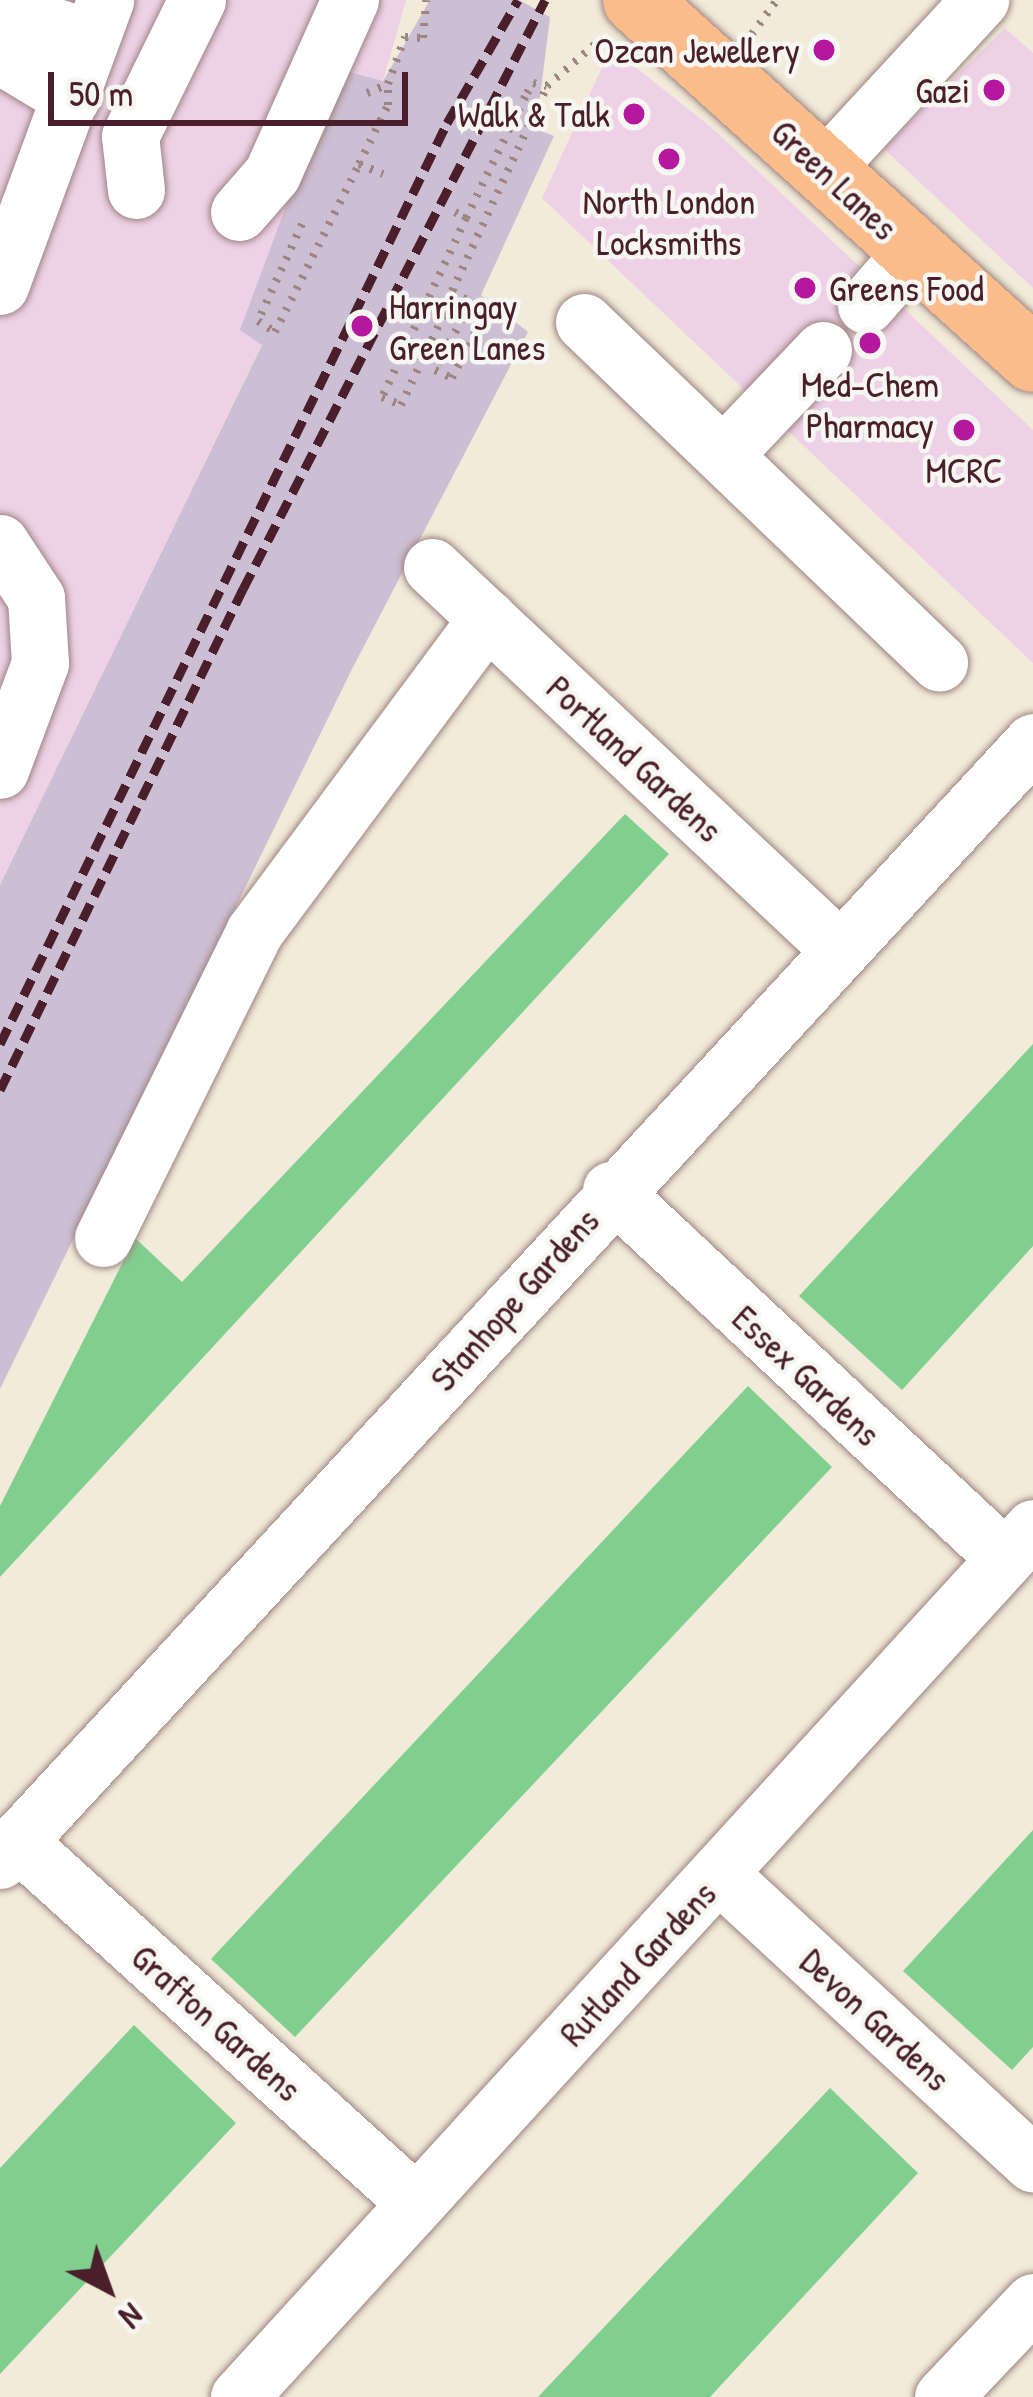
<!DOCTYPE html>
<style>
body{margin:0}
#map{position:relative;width:1033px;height:2397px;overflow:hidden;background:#f2ebd9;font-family:"Patrick Hand",sans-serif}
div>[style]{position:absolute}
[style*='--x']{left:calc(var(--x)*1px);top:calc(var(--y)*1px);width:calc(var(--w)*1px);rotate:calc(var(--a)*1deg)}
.built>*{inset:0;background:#eed0e7}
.industrial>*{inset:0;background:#ccbed3}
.green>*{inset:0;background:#80cf8f}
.path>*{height:8px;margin-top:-4px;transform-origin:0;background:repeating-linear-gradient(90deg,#9e8582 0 3px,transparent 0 12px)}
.roads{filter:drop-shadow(0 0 3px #9e8582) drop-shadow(0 0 3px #9e8582)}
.minor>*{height:57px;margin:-28.5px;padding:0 28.5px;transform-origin:28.5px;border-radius:28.5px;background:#fff}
.major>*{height:66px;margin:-33px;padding:0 33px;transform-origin:33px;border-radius:33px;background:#f9bc8a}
.rail>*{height:9px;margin-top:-4.5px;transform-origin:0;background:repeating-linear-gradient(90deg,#4a1f2b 0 18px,transparent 0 27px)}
.dots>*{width:33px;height:33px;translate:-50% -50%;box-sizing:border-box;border:6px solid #f6f6f2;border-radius:50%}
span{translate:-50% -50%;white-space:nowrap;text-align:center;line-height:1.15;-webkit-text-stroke:9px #f6f6f2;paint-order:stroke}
.poi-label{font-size:36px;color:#4a1f2b}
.right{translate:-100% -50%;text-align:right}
.left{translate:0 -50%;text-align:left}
.street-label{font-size:36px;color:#4a1f2b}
.north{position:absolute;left:48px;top:2229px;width:120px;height:120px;-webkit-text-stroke:9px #f6f6f2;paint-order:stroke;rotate:139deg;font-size:33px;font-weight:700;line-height:48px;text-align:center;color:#4a1f2b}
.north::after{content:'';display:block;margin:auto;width:42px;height:54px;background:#4a1f2b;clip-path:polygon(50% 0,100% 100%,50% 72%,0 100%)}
.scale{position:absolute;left:48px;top:72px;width:360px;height:54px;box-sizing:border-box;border:6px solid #4a1f2b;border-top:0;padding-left:15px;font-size:36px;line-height:42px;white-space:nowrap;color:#4a1f2b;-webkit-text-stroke:9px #f6f6f2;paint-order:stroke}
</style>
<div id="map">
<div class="built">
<i style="clip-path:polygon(0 0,406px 0,383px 81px,338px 70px,262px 344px,0 885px)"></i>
<i style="clip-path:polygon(1005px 28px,1033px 53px,1033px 288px,883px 148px)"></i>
<i style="clip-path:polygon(611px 48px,711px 127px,1033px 430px,1033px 663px,542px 198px)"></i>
</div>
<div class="industrial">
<i style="clip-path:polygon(430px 0,519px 0,550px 17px,536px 129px,554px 136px,481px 295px,528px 332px,352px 669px,0 1389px,0 885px,262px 345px,240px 330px,337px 69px,383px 81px)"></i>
</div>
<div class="green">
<i style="clip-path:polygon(625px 814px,669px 854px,0 1577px,0 1506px,135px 1238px,182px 1282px)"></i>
<i style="clip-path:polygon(1033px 1044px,1033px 1246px,902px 1390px,799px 1296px)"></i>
<i style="clip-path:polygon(748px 1386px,832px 1467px,295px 2037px,211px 1959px)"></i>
<i style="clip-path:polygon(1033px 1830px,1033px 2047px,1012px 2070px,903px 1971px)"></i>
<i style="clip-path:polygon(134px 2025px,236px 2123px,0 2374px,0 2168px)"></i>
<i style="clip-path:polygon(830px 2088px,918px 2173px,710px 2397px,538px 2397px)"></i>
</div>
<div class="path">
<i style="--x:752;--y:34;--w:42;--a:-53.7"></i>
<i style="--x:367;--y:93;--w:23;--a:-23"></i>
<i style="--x:388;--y:84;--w:50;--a:-70.1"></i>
<i style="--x:405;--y:37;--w:18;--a:3"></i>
<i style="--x:423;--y:38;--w:38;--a:-85"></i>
<i style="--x:359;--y:164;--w:66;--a:-63.8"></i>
<i style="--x:388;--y:105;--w:21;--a:-90"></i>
<i style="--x:455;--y:212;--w:13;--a:29"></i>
<i style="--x:466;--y:218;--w:198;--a:115.1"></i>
<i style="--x:382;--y:397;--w:21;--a:23"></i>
<i style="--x:401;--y:405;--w:103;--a:-64.7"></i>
<i style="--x:445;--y:312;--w:18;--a:22"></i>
<i style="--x:462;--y:319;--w:58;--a:117.9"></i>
<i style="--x:435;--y:370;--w:19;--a:25"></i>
<i style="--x:452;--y:378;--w:74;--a:-62.7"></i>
<i style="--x:486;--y:312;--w:40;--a:-148"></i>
<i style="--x:452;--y:291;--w:226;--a:-65.1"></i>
<i style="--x:547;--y:86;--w:70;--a:-41"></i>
<i style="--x:466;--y:218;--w:139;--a:-64"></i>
<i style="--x:527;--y:93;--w:12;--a:-59"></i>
<i style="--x:533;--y:83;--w:14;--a:12"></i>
<i style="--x:302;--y:224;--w:107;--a:114.4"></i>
<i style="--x:258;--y:321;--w:20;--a:33"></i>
<i style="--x:275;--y:332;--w:188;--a:-63.4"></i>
<i style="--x:359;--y:164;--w:26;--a:23"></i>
</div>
<div class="roads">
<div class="minor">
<i style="--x:0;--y:9;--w:95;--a:17.9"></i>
<i style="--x:0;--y:55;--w:83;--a:31.2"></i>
<i style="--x:825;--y:168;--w:229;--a:-47.3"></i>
<i style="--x:136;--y:190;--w:54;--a:-96.3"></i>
<i style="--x:130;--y:136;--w:152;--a:-63.8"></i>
<i style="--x:239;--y:212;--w:50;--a:-49"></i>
<i style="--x:272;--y:174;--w:191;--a:-65.9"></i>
<i style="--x:0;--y:286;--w:305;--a:-69.8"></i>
<i style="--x:866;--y:305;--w:72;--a:-49"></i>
<i style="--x:584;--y:322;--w:492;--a:43.8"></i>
<i style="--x:723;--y:455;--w:145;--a:-46.4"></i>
<i style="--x:0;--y:543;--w:66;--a:56.8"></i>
<i style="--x:36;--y:598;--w:65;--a:86.5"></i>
<i style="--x:40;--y:663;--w:114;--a:110.5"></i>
<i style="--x:432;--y:567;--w:557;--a:43.18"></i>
<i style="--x:611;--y:1190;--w:539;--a:43.05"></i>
<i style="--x:103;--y:1238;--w:341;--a:-63.7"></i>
<i style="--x:254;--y:932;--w:391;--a:-53.4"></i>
<i style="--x:17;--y:1841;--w:539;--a:42.22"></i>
<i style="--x:0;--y:1860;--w:1522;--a:-47.26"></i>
<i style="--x:719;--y:1874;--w:427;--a:42.7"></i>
<i style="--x:239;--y:2397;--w:1177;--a:-47.58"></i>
<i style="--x:943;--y:2397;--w:131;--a:-46.5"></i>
</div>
<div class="major">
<i style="--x:636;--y:0;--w:535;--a:42.12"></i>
</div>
</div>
<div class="rail">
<i style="--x:0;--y:1044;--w:1024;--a:-64.11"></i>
<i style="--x:447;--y:123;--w:142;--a:-60"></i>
<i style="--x:0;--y:1090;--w:557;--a:-64.13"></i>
<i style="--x:243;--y:589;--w:662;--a:-62.85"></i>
</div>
<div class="dots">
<i style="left:824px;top:50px;background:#b5179e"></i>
<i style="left:994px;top:90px;background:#b5179e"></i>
<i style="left:634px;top:114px;background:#b5179e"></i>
<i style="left:669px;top:159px;background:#b5179e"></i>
<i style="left:805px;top:288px;background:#b5179e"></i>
<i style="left:362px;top:326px;background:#b5179e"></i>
<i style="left:870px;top:343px;background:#b5179e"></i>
<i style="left:964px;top:430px;background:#b5179e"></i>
</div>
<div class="poi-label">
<span class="right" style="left:800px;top:50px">Ozcan Jewellery</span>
<span class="right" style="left:970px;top:90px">Gazi</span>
<span class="right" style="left:610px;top:114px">Walk &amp; Talk</span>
<span style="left:669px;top:221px">North London<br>Locksmiths</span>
<span class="left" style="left:829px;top:288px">Greens Food</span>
<span class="left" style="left:389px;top:326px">Harringay<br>Green Lanes</span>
<span style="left:870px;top:404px">Med-Chem<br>Pharmacy</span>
<span style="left:964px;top:470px">MCRC</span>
</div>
<div class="street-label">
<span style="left:835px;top:179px;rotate:43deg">Green Lanes</span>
<span style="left:635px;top:758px;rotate:43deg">Portland Gardens</span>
<span style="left:514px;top:1299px;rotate:-48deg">Stanhope Gardens</span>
<span style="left:807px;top:1375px;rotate:43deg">Essex Gardens</span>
<span style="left:637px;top:1963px;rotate:-47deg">Rutland Gardens</span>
<span style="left:876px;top:2019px;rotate:43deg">Devon Gardens</span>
<span style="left:217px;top:2022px;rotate:42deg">Grafton Gardens</span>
</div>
<div class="north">N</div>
<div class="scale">50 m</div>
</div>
